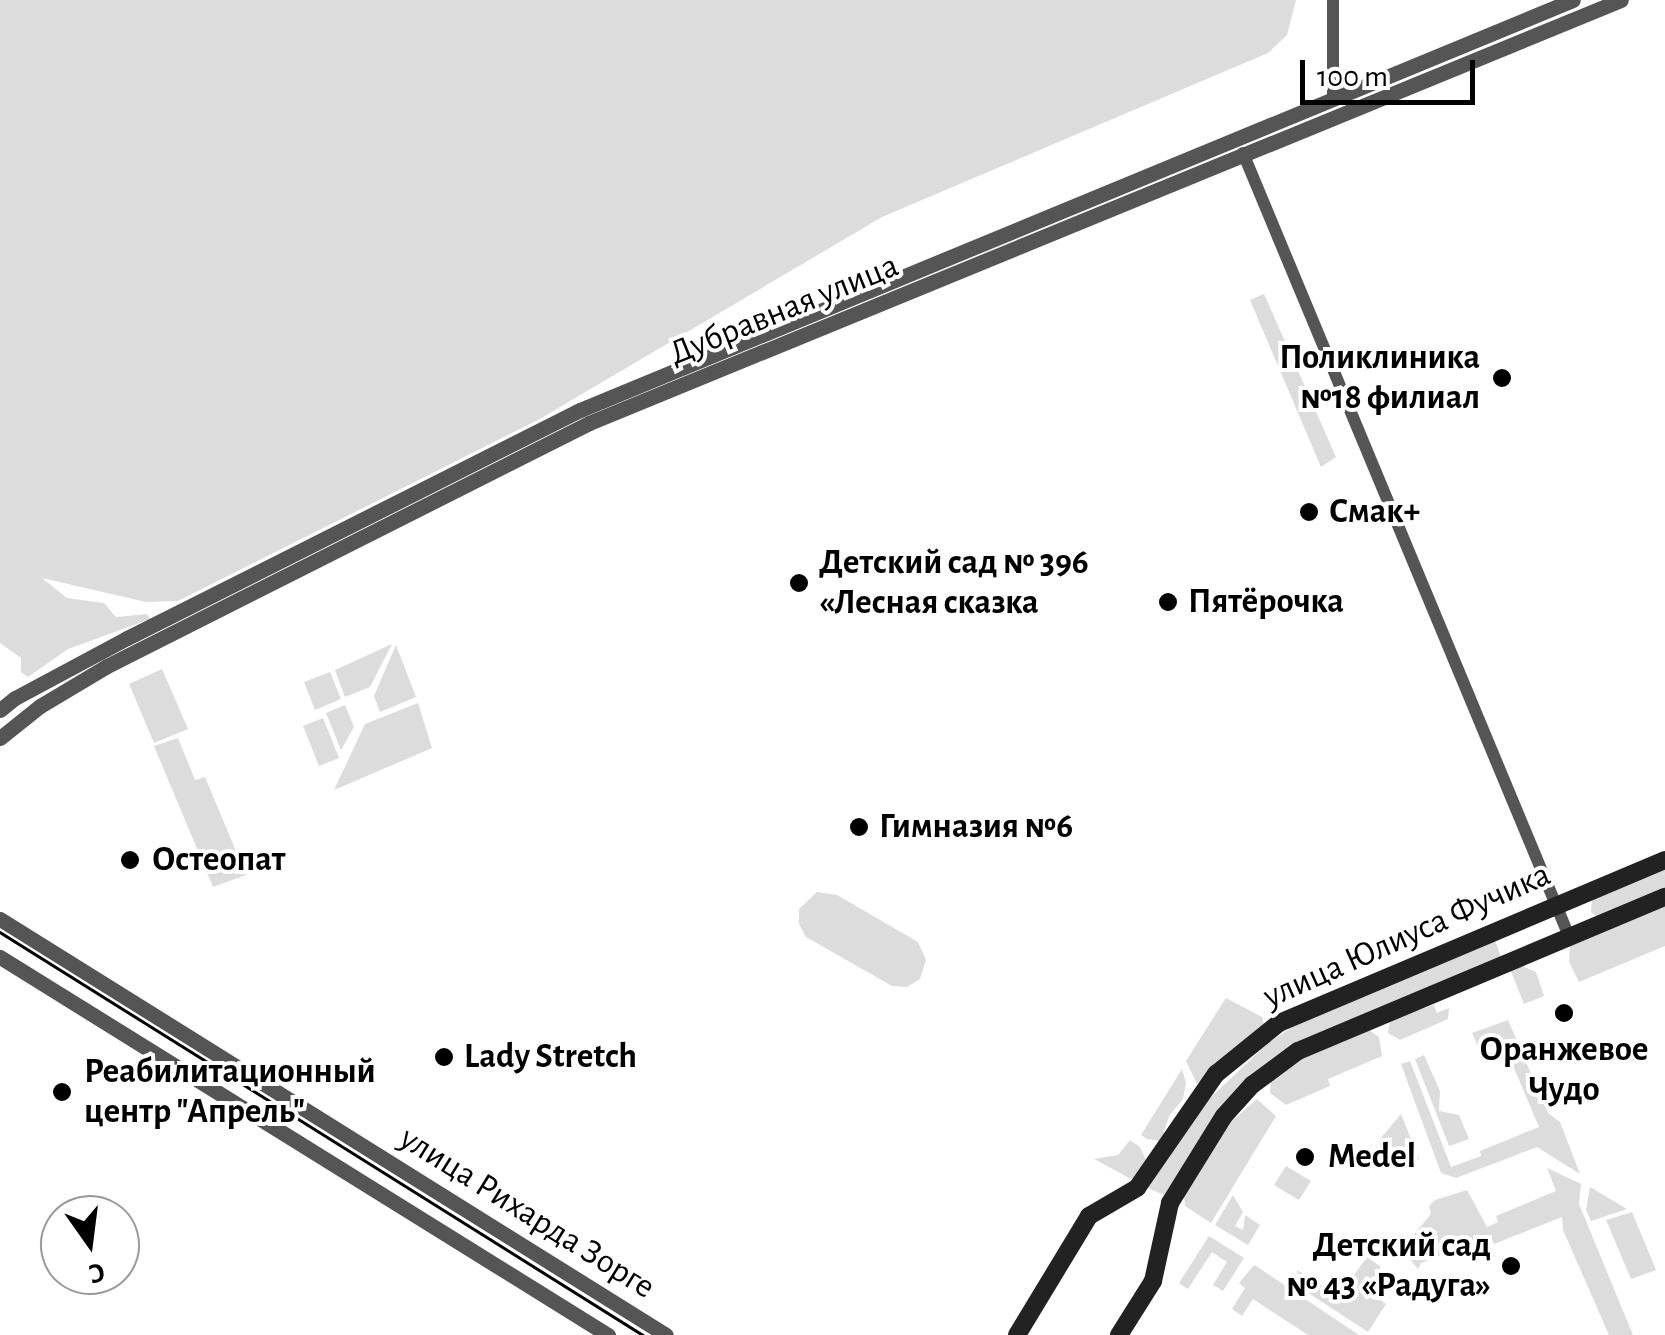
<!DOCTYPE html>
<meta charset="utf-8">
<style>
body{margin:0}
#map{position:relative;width:1665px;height:1335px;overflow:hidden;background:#fff;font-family:"Alegreya Sans",sans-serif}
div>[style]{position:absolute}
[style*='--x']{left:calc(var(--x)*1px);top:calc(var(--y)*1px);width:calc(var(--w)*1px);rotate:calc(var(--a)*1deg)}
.green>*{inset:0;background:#dcdcdc}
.minor>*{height:12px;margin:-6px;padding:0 6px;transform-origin:6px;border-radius:6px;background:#555}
.tertiary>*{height:15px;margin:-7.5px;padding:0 7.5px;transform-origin:7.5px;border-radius:7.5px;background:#555}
.secondary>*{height:18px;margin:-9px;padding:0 9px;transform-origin:9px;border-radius:9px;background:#222}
.tram>*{height:2.5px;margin:-1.25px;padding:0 1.25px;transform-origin:1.25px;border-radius:1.25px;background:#000}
.dots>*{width:28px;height:28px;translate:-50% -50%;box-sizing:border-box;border:5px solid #fff;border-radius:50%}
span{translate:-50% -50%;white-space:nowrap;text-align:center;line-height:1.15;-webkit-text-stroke:8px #fff;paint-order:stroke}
.street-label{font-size:35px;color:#000}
.poi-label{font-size:35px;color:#000;font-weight:700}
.right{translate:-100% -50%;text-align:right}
.left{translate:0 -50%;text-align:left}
.north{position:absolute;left:40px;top:1195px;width:100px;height:100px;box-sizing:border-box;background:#fff;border:2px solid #999;border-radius:50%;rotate:166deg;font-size:28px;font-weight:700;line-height:40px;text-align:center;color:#000}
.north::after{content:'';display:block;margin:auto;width:35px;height:45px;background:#000;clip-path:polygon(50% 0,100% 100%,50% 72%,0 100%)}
.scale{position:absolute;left:1300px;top:60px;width:175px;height:45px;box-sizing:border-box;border:5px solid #000;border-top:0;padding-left:12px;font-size:30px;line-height:35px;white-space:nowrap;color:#000;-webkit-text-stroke:8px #fff;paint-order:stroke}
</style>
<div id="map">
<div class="green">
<i style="clip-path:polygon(0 0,1296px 0,1287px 35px,1268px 53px,882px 217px,538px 420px,178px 601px,146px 602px,42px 578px,67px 598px,104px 603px,116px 617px,147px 614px,150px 619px,68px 649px,28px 677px,21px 672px,21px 658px,0 643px)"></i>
<i style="clip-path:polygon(1264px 294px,1336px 457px,1321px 467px,1250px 300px)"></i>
<i style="clip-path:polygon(392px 644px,370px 687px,345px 697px,335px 670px)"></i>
<i style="clip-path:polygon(396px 645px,416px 697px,380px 712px,374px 696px)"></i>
<i style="clip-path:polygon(162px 669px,188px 729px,154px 743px,129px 684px)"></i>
<i style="clip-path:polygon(330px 672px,341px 699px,315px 710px,304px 682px)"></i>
<i style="clip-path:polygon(418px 703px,432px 748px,334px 790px,365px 724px)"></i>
<i style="clip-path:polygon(345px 705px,354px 727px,341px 750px,326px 713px)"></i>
<i style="clip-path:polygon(323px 718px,339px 758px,319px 766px,303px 726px)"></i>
<i style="clip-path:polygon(178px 738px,195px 780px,205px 777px,246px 875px,213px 887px,154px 746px)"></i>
<i style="clip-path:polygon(1665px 870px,1665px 891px,1597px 917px,1591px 912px,1592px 900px)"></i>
<i style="clip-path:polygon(817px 892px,837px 895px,918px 942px,926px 960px,920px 979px,907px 987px,892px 986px,806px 937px,799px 924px,799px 909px)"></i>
<i style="clip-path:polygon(1665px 906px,1665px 946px,1579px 982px,1569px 962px,1570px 945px)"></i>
<i style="clip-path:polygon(1495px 940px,1501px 957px,1296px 1045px,1166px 1196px,1148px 1188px,1205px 1103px,1268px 1043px,1294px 1026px)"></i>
<i style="clip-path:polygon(1520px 965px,1536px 972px,1544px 996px,1524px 1004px,1510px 969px)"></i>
<i style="clip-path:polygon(1226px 998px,1262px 1017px,1264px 1024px,1197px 1084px,1186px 1061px)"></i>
<i style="clip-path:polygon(1434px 1005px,1437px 1013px,1449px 1008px,1448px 1019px,1400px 1040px,1388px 1033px,1390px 1019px)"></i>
<i style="clip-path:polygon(1508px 1020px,1548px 1113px,1560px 1122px,1580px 1174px,1537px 1147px,1456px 1178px,1441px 1173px,1401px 1064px,1410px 1061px,1451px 1167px,1481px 1156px,1480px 1151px,1539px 1127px,1511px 1061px,1500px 1046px,1478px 1046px,1472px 1033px)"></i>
<i style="clip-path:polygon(1368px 1029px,1379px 1037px,1382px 1056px,1328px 1079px,1330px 1086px,1286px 1105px,1270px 1093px,1271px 1080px,1303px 1057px)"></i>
<i style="clip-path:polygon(1424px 1055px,1440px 1091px,1439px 1111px,1459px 1115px,1469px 1139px,1449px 1146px,1415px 1059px)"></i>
<i style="clip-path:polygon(1182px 1069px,1186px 1083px,1183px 1099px,1169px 1116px,1161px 1141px,1147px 1139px,1141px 1135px)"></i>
<i style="clip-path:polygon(1257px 1099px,1276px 1116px,1211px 1223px,1185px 1206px,1184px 1195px,1231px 1122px)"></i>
<i style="clip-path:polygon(1401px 1114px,1419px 1159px,1416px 1162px,1380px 1139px)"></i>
<i style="clip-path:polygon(1130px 1140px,1140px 1147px,1146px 1160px,1133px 1180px,1094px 1159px,1118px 1155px)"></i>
<i style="clip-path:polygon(1286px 1166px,1311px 1181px,1299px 1200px,1274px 1185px)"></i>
<i style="clip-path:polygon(1547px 1168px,1581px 1184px,1579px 1204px,1633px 1335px,1609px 1335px,1563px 1230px,1562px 1217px,1494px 1244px,1490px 1235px,1421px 1263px,1418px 1269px,1408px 1257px,1411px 1238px,1431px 1214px,1429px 1206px,1435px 1200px,1467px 1190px,1487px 1227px,1498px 1222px,1496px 1216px,1556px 1191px)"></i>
<i style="clip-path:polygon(1590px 1187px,1627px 1209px,1591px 1221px,1586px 1210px)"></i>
<i style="clip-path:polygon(1233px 1195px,1243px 1212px,1235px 1226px,1243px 1230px,1245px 1215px,1260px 1225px,1248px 1245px,1215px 1225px)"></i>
<i style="clip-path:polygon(1632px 1212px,1656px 1270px,1631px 1279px,1606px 1220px)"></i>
<i style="clip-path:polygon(1209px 1236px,1244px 1258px,1223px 1291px,1213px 1285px,1227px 1262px,1212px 1252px,1188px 1289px,1179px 1283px)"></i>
<i style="clip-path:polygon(1367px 1257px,1381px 1267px,1367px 1290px,1386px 1304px,1368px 1332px,1290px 1281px,1299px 1281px,1297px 1270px,1339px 1296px)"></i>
<i style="clip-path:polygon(1254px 1265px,1256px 1266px,1359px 1335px,1308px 1335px,1253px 1299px,1242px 1316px,1232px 1309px,1245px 1288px,1239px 1283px)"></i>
</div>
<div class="minor">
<i style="--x:1333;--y:99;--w:99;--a:-90"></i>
<i style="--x:1243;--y:153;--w:848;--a:67.4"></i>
</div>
<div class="tertiary">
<i style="--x:0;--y:710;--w:19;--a:-39"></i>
<i style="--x:15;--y:698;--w:127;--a:-28.2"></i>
<i style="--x:127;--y:638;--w:507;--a:-26.72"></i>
<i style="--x:580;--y:410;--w:1074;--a:-22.44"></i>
<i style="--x:0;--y:738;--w:51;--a:-38.7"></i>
<i style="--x:40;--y:706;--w:78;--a:-30.8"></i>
<i style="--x:107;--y:666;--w:540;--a:-26.75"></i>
<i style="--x:589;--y:423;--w:1115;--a:-22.29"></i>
<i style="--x:0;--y:919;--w:785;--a:31.99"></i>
<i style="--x:0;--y:957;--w:716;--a:31.87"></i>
</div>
<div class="secondary">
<i style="--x:1017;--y:1335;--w:139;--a:-58.8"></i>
<i style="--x:1089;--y:1216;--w:56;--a:-30.3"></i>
<i style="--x:1137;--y:1188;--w:139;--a:-55.3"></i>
<i style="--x:1216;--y:1074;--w:81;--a:-39"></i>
<i style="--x:1279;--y:1023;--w:419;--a:-22.9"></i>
<i style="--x:1119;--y:1335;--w:64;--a:-57.8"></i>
<i style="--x:1153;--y:1281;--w:80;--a:-77.7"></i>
<i style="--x:1170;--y:1203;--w:102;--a:-58.2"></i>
<i style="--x:1224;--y:1116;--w:42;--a:-47.9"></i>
<i style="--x:1252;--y:1085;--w:57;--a:-36.5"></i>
<i style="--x:1298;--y:1051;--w:398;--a:-22.8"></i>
</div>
<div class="tram">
<i style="--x:0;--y:932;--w:759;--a:32.08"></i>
</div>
<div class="dots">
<i style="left:1502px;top:378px;background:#000"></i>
<i style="left:1309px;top:512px;background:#000"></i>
<i style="left:799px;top:583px;background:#000"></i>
<i style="left:1168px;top:602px;background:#000"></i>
<i style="left:859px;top:827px;background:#000"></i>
<i style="left:130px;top:860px;background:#000"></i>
<i style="left:1564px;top:1013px;background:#000"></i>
<i style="left:444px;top:1057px;background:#000"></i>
<i style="left:62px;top:1092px;background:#000"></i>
<i style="left:1305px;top:1157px;background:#000"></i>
<i style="left:1511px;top:1266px;background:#000"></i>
</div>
<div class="street-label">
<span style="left:784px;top:310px;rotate:-22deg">Дубравная улица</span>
<span style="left:1407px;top:936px;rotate:-24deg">улица Юлиуса Фучика</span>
<span style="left:527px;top:1213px;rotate:32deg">улица Рихарда Зорге</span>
</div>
<div class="poi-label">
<span class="right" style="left:1480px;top:378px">Поликлиника<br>№18 филиал</span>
<span class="left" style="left:1329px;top:512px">Смак+</span>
<span class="left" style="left:819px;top:583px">Детский сад № 396<br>«Лесная сказка</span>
<span class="left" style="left:1188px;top:602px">Пятёрочка</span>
<span class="left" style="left:879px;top:827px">Гимназия №6</span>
<span class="left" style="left:152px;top:860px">Остеопат</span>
<span style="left:1564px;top:1070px">Оранжевое<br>Чудо</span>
<span class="left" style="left:464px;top:1057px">Lady Stretch</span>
<span class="left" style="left:84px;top:1092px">Реабилитационный<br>центр "Апрель"</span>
<span class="left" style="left:1328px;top:1157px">Medel</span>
<span class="right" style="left:1491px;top:1266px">Детский сад<br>№ 43 «Радуга»</span>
</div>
<div class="north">С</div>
<div class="scale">100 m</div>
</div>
